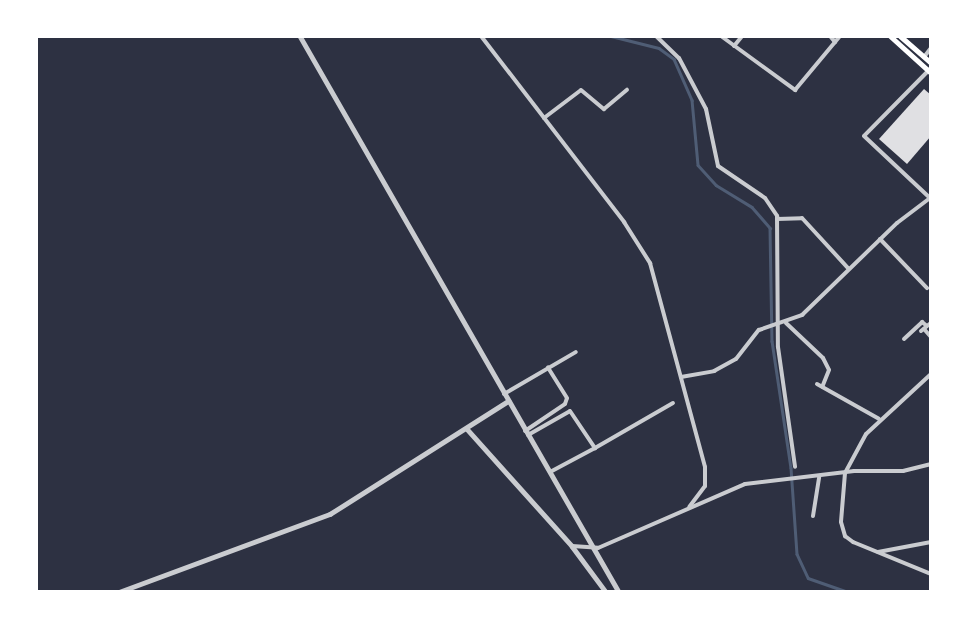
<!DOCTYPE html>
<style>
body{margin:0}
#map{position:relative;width:967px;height:628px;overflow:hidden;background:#2d3142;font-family:"DM Sans",sans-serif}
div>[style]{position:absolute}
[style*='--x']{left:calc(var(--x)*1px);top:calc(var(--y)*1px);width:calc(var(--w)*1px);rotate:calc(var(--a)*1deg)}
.stream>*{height:2.5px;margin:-1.25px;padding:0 1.25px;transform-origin:1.25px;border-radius:1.25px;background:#4f5d75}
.building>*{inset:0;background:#e0e0e3}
.minor>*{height:4px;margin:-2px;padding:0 2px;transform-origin:2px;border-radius:2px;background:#caccd0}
.tertiary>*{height:4.5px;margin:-2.25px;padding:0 2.25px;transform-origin:2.25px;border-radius:2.25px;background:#caccd0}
.secondary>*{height:5px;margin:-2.5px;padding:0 2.5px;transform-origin:2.5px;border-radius:2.5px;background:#fff}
span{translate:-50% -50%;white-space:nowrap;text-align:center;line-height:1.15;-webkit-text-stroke:4px #fff;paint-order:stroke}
.frame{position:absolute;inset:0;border:38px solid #fff;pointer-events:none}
</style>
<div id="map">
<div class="stream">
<i style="--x:611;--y:36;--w:49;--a:14"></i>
<i style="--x:659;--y:48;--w:19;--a:36"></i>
<i style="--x:674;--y:59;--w:45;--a:66.3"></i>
<i style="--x:692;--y:100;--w:65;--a:84.7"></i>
<i style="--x:698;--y:165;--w:27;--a:48"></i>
<i style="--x:716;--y:185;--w:42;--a:31.4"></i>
<i style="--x:752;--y:207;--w:28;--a:49"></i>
<i style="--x:770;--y:228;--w:113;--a:89"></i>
<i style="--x:772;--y:341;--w:128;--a:81.5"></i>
<i style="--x:791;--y:468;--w:86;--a:86"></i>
<i style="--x:797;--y:554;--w:26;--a:65"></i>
<i style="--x:808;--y:578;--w:42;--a:19.3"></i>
</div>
<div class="building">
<i style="clip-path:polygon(924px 89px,931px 95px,931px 136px,907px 164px,879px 139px)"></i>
</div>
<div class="minor">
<i style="--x:481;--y:36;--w:235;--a:52.4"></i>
<i style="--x:624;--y:222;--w:49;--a:57.6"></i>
<i style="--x:650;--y:263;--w:211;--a:74.9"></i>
<i style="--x:705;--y:467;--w:19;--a:90"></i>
<i style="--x:705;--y:486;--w:26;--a:127"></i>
<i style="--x:656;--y:36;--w:32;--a:44"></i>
<i style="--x:679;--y:58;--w:58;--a:62.1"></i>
<i style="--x:706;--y:109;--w:58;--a:78.1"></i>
<i style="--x:718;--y:166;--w:57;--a:34.2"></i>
<i style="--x:765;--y:198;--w:22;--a:56"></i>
<i style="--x:777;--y:216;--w:131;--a:89.6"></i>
<i style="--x:778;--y:347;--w:121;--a:81.9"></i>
<i style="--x:721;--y:36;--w:92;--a:36.1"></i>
<i style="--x:795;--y:90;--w:70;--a:-50.2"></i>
<i style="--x:830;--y:36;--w:8;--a:50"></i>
<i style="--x:734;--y:46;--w:13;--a:-51"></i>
<i style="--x:924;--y:57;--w:11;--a:-52"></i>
<i style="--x:931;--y:68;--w:95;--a:134.6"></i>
<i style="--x:864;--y:136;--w:92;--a:43.2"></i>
<i style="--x:544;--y:118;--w:46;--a:-37.1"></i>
<i style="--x:581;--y:90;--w:30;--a:40"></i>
<i style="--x:604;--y:109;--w:30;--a:-40"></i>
<i style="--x:777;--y:219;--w:25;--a:-2"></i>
<i style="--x:802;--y:218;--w:68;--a:47.4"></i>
<i style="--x:880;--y:239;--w:68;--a:46.2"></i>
<i style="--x:786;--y:323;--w:51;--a:43.4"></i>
<i style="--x:823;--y:358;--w:13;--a:63"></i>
<i style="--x:829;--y:370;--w:18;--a:112"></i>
<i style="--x:924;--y:329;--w:11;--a:49"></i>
<i style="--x:921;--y:331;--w:13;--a:-39"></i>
<i style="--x:904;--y:339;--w:25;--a:-43"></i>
<i style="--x:922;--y:322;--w:6;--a:39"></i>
<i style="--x:931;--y:374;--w:88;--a:137.3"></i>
<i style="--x:866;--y:434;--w:44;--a:118.3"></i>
<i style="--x:845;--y:473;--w:49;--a:94.7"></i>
<i style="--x:841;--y:522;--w:15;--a:74"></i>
<i style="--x:845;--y:536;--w:10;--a:37"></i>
<i style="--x:853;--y:542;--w:84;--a:22.3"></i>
<i style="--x:681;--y:377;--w:34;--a:-10"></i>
<i style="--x:714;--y:371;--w:25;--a:-29"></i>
<i style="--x:736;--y:359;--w:37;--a:-52"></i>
<i style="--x:759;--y:330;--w:46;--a:-19.2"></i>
<i style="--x:802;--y:315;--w:132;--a:-44.1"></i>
<i style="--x:897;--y:223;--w:41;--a:-37.1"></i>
<i style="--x:817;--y:384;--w:71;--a:29.4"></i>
<i style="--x:504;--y:394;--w:83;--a:-30.3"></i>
<i style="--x:525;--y:431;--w:48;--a:-34"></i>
<i style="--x:565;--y:404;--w:6;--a:-72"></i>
<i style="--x:567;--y:398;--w:36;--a:-122"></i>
<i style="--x:528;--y:435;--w:48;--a:-29.7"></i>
<i style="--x:570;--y:411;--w:45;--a:56"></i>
<i style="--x:595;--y:448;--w:51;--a:151.9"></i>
<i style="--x:595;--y:448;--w:90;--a:-30"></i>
<i style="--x:813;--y:516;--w:39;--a:-81"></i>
<i style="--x:572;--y:546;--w:26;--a:4"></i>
<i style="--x:598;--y:548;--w:160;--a:-23.5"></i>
<i style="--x:745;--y:484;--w:110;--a:-6.8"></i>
<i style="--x:854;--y:471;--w:49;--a:0"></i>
<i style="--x:903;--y:471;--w:29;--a:-14"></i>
<i style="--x:878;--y:552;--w:54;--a:-10.7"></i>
</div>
<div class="tertiary">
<i style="--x:300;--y:36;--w:641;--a:60.16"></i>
<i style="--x:468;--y:430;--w:156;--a:48.1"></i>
<i style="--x:572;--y:546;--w:57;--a:53.5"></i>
<i style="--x:119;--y:592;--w:225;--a:-20.3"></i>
<i style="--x:330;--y:514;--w:211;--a:-32.4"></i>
</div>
<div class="secondary">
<i style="--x:890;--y:36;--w:55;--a:42.1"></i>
<i style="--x:900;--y:36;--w:41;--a:41.1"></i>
</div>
<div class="frame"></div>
</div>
